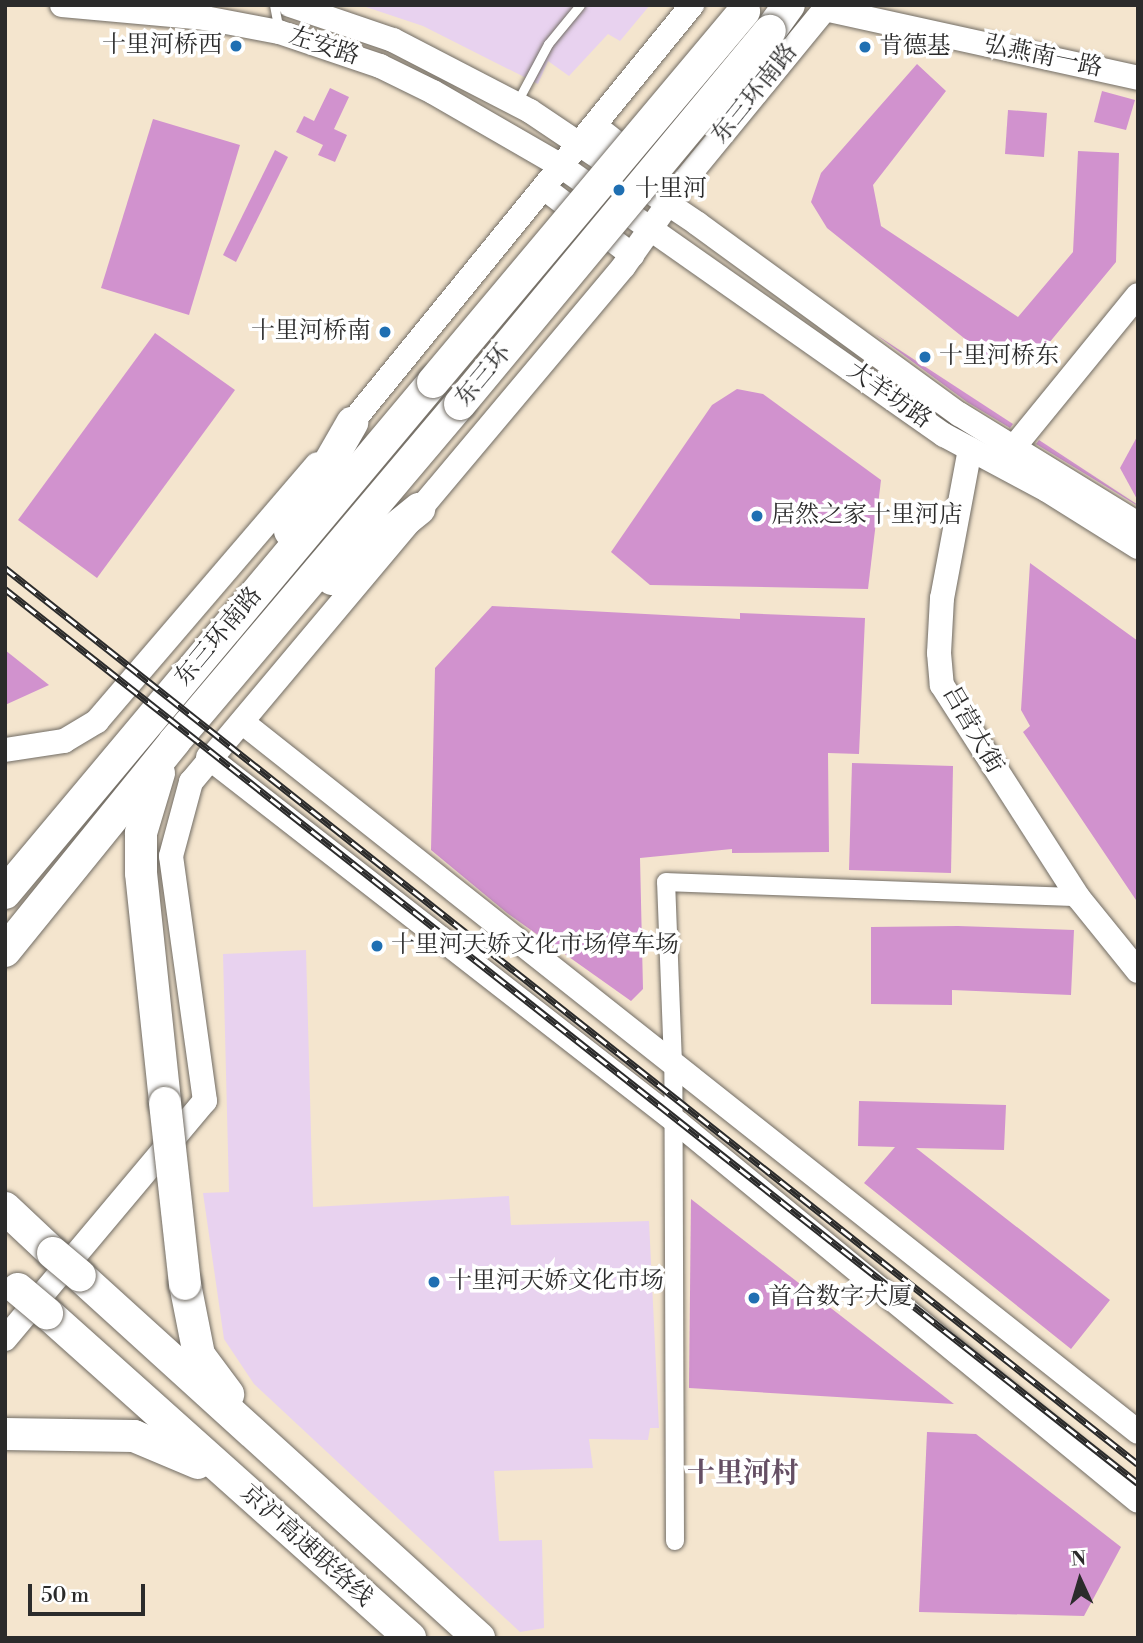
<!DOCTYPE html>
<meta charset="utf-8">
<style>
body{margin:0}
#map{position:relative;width:1143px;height:1643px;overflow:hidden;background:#f4e5ce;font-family:"Libre Bodoni","Noto Serif SC",serif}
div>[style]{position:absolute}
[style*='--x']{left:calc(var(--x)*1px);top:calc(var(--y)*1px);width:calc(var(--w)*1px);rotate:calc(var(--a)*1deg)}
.built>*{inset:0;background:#e8d2ef}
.building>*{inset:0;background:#d192ce}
.roads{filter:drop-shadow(0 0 2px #716c64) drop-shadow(0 0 2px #716c64)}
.lane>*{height:9px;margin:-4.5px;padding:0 4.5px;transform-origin:4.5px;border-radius:4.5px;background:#fff}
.street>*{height:18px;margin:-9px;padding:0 9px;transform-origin:9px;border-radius:9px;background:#fff}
.secondary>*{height:24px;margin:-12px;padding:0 12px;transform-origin:12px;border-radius:12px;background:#fff}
.highway>*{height:32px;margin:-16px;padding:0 16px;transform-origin:16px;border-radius:16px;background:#fff}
.rail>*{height:7px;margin-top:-3.5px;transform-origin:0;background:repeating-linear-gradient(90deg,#fff 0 13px,#2b2b2b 0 26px);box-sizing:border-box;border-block:2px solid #2b2b2b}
.bridges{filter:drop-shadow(0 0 2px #716c64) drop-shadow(0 0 2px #716c64)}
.highway-bridge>*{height:32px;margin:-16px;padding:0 16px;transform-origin:16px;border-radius:16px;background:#fff}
.dots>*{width:19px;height:19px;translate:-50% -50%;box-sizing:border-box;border:4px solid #fff;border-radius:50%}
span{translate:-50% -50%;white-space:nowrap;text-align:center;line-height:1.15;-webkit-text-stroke:7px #fff;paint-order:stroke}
.poi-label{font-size:24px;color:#2b2b2b}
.right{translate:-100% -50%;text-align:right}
.left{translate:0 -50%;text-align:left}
.street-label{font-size:24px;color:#2b2b2b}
.quarter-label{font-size:28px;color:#654f64;font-weight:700}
.frame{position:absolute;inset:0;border:7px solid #2b2b2b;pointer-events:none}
.north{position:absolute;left:1045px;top:1545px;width:70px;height:70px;-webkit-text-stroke:5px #fff;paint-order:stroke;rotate:356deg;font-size:19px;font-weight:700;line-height:28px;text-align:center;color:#2b2b2b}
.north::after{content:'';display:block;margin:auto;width:24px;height:32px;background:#2b2b2b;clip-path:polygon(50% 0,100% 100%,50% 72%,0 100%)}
.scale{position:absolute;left:28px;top:1584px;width:117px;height:32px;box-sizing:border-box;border:4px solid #2b2b2b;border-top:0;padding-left:9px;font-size:21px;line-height:24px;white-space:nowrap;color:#2b2b2b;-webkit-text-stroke:5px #fff;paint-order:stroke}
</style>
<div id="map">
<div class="built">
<i style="clip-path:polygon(360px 5px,650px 5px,620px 41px,608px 34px,569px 76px,548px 61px,538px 84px,423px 26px)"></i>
<i style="clip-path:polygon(306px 950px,313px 1207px,509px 1196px,511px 1225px,649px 1221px,659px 1428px,650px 1428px,648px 1440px,589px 1439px,593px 1468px,494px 1471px,499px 1541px,542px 1540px,544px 1628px,520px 1632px,254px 1384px,224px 1339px,203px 1193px,229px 1192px,223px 954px)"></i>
</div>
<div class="building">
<i style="clip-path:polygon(917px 64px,946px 91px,873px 185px,881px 226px,1018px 317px,1073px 252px,1078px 151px,1119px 153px,1116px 262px,1044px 349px,1020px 363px,990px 359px,827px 228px,811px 202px,821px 173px)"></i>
<i style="clip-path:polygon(330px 88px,349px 97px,334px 129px,347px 135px,335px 162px,318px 155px,323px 145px,296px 132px,304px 116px,314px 121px)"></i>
<i style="clip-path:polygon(1102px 91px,1135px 100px,1126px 130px,1094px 122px)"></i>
<i style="clip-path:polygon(1008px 110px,1047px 113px,1044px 157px,1005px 154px)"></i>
<i style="clip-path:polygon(153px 119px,240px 145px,189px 315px,101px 288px)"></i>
<i style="clip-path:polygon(275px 150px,288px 157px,236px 262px,223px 255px)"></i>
<i style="clip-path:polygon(155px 333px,235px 390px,97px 578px,18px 520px)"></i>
<i style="clip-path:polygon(875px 334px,1013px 424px,1010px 428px,967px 402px)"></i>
<i style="clip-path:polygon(737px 389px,763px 394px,881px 480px,868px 589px,650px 585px,611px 552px,712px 405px)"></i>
<i style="clip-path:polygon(1138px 435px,1138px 501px,1120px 468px)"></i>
<i style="clip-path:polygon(1039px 440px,1138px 505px,1138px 506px,1036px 444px)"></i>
<i style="clip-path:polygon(1030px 563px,1138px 641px,1138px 903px,1023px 732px,1030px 726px,1021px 710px)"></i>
<i style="clip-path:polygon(492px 606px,740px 619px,740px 613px,865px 618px,859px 754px,828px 753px,829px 852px,732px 853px,732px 849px,640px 858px,643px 989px,631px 1001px,507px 913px,431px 850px,435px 668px)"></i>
<i style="clip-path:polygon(5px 650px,49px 685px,5px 705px)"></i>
<i style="clip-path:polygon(852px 763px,953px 766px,951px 873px,849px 870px)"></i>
<i style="clip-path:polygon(958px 926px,1074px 930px,1071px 995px,952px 990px,952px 1005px,871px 1004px,871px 927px)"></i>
<i style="clip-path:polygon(859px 1101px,1006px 1105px,1004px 1150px,916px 1148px,1110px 1300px,1071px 1349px,864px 1183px,895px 1147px,858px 1146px)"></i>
<i style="clip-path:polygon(691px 1199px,954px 1404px,689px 1388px)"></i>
<i style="clip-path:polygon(927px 1432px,976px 1434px,1121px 1547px,1084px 1616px,919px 1612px)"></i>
</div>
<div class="roads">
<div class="lane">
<i style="--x:274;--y:5;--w:26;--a:79"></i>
<i style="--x:517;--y:102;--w:66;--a:-61.9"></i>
<i style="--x:548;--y:44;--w:50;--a:-50.6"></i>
</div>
<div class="street">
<i style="--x:675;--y:1541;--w:478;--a:-90.2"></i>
<i style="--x:673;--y:1063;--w:181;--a:-92.2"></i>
<i style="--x:666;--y:882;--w:412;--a:2.1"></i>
</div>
<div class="secondary">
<i style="--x:62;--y:5;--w:144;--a:5.2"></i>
<i style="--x:205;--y:18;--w:75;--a:10.7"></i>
<i style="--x:279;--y:32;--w:107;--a:18.6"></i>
<i style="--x:380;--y:66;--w:59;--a:26.1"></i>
<i style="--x:433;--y:92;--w:148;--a:30"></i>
<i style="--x:561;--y:166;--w:468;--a:35.1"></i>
<i style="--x:944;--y:435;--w:117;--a:28.1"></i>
<i style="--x:1047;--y:490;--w:107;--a:32.1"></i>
<i style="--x:290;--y:5;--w:109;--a:18.8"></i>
<i style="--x:393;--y:40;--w:154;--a:27.4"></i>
<i style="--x:530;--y:111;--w:202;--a:33.9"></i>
<i style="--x:698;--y:224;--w:323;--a:36.1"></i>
<i style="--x:959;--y:414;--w:210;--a:31.6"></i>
<i style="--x:825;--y:9;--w:321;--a:12.4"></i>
<i style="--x:595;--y:126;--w:58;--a:38"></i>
<i style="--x:544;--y:188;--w:111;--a:37.3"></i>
<i style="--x:341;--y:436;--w:556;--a:-50.84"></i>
<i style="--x:1014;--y:447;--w:196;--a:-50.8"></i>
<i style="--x:970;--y:449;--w:152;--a:100.6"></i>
<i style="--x:942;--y:598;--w:55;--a:93.1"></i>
<i style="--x:939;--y:653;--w:32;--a:85"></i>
<i style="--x:942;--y:685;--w:252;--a:57.3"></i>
<i style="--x:1078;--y:897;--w:95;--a:51"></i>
<i style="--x:242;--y:722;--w:1143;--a:38.39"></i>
<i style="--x:5;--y:750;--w:60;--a:-8.7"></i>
<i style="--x:64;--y:741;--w:39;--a:-31"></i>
<i style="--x:97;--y:721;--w:338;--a:-49.4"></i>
<i style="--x:208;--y:757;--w:596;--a:37.91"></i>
<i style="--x:678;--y:1123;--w:595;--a:39.41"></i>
<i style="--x:5;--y:1339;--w:311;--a:-50"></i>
<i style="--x:205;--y:1101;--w:247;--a:-97.9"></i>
<i style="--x:171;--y:856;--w:77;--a:-74.9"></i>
<i style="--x:191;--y:782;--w:674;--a:-50"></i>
<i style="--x:624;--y:266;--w:105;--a:-54.7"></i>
<i style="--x:685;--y:180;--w:226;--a:-50.7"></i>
</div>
<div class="highway">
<i style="--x:770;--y:31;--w:32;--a:-54"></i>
<i style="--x:290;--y:531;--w:125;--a:-60.1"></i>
<i style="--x:332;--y:579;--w:112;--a:-38.8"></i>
<i style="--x:159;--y:773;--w:63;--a:106.7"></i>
<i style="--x:141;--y:833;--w:40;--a:90"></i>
<i style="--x:141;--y:873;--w:231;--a:84"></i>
<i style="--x:5;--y:893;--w:667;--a:-50.05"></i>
<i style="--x:5;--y:951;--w:269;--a:-51"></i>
<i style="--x:174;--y:742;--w:443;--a:-49.8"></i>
<i style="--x:5;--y:1208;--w:66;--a:43.2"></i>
<i style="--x:80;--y:1276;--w:539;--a:42.22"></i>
<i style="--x:185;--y:1284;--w:72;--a:78.8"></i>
<i style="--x:199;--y:1355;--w:49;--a:53.4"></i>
<i style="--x:47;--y:1313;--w:487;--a:41.8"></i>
<i style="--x:5;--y:1434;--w:129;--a:0.9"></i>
<i style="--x:134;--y:1436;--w:69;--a:22.9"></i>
</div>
</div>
<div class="rail">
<i style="--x:5;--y:568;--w:1444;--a:38.34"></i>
<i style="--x:5;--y:589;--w:1443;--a:38.28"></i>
</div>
<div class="bridges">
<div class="highway-bridge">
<i style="--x:433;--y:382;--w:484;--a:-50"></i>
<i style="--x:460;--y:404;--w:485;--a:-50.3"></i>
<i style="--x:165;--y:1103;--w:182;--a:83.7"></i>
<i style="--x:53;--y:1253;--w:35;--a:40"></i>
<i style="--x:18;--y:1289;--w:38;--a:40"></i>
</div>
</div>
<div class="dots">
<i style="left:236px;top:46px;background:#1f6fb2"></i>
<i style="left:865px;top:47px;background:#1f6fb2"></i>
<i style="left:619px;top:190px;background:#1f6fb2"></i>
<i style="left:385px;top:332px;background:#1f6fb2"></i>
<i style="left:925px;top:357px;background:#1f6fb2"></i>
<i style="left:757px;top:516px;background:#1f6fb2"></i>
<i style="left:377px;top:946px;background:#1f6fb2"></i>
<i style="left:434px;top:1282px;background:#1f6fb2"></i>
<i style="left:754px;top:1298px;background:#1f6fb2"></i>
</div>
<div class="poi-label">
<span class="right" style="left:222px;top:46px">十里河桥西</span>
<span class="left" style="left:879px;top:47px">肯德基</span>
<span class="left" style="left:635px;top:190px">十里河</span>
<span class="right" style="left:371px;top:332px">十里河桥南</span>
<span class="left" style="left:939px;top:357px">十里河桥东</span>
<span class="left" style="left:771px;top:516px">居然之家十里河店</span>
<span class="left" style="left:391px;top:946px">十里河天娇文化市场停车场</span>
<span class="left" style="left:448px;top:1282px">十里河天娇文化市场</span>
<span class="left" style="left:768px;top:1298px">首合数字大厦</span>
</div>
<div class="street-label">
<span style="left:324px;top:47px;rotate:18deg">左安路</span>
<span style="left:1043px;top:57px;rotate:12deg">弘燕南一路</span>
<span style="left:755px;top:94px;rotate:-51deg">东三环南路</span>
<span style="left:484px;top:376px;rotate:-50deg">东三环</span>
<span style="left:889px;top:396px;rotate:35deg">大羊坊路</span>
<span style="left:219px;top:637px;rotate:-50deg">东三环南路</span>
<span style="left:972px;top:730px;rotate:60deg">吕营大街</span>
<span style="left:306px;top:1546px;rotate:42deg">京沪高速联络线</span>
</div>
<div class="quarter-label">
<span style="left:743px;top:1474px">十里河村</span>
</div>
<div class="frame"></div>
<div class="north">N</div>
<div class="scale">50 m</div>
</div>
